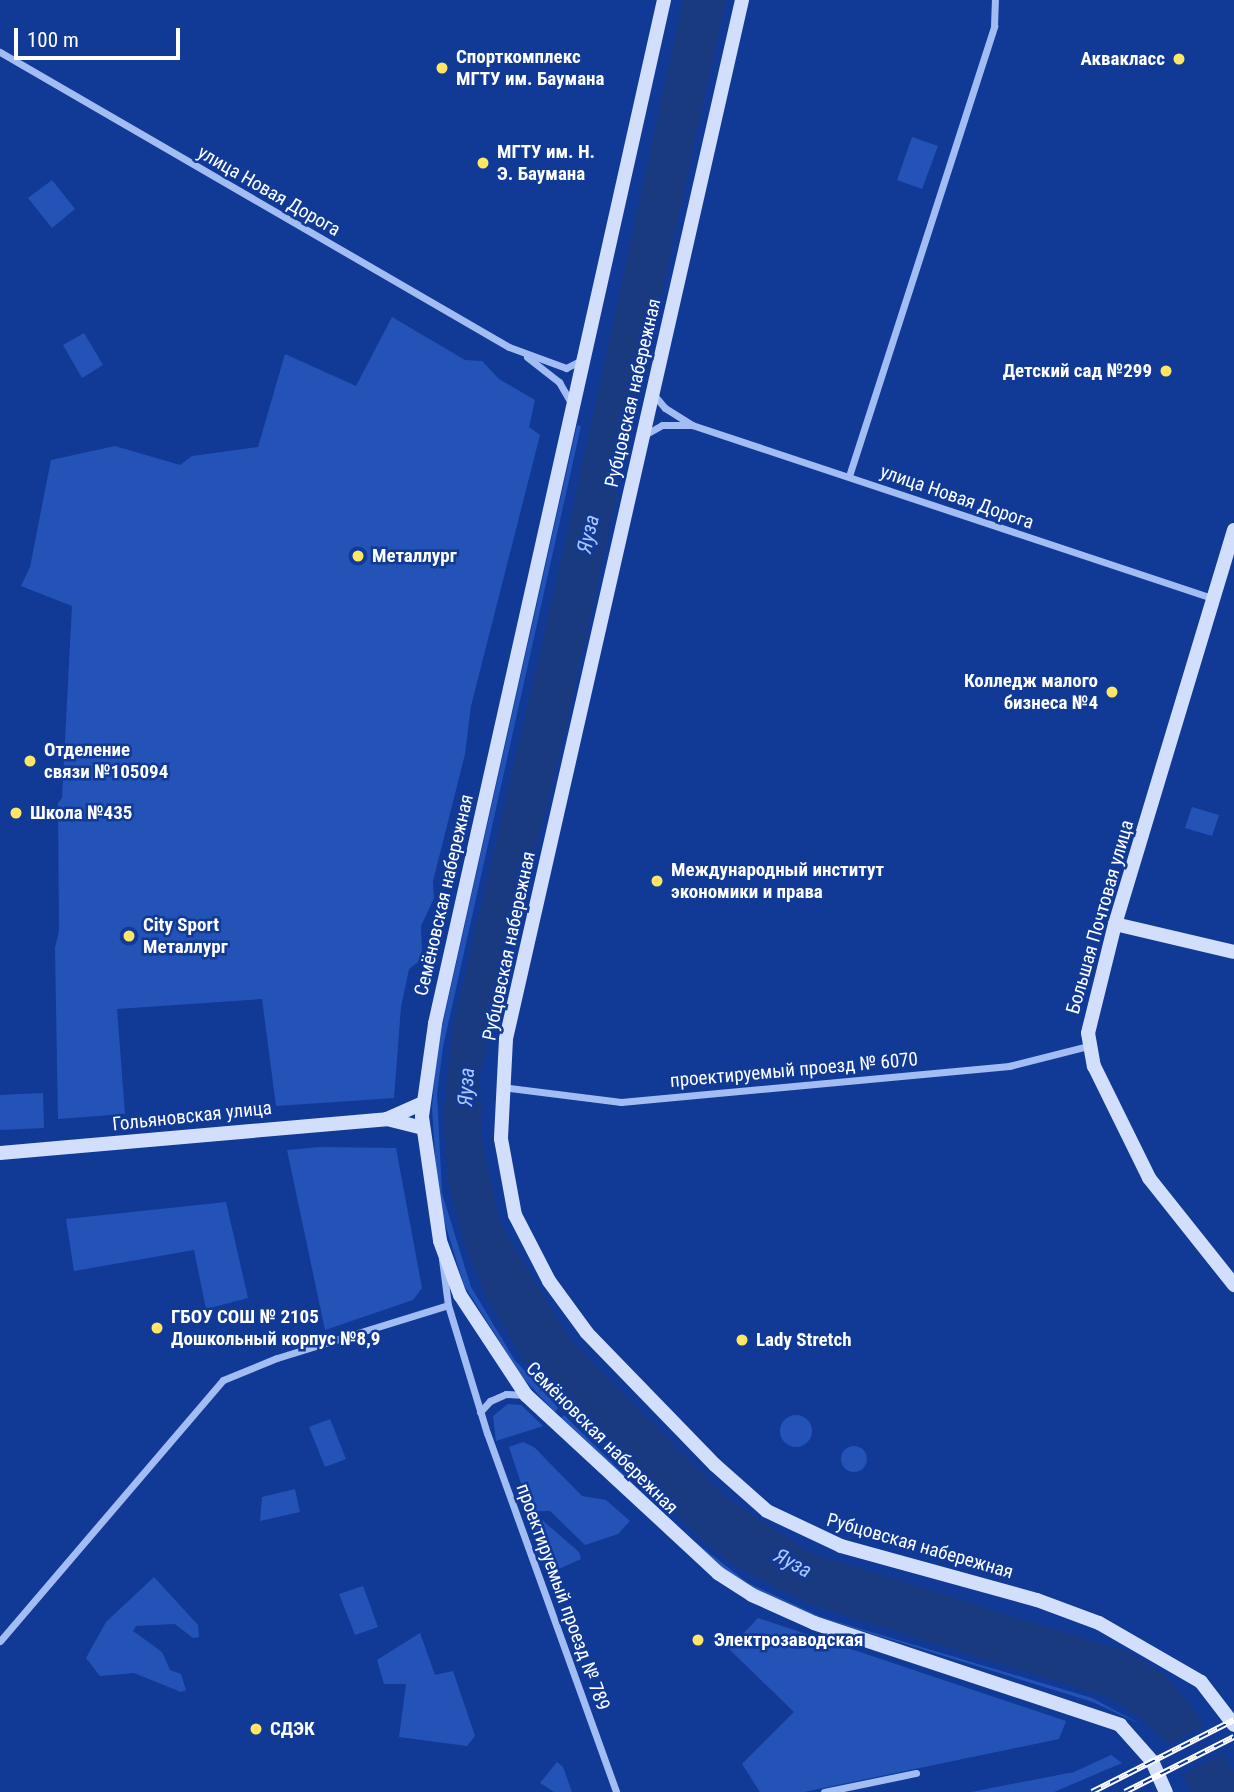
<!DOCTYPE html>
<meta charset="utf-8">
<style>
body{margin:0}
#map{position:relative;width:1234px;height:1792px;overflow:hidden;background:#113a97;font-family:"Roboto Condensed",sans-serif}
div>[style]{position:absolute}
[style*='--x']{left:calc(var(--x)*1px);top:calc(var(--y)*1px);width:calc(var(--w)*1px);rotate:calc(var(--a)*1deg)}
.green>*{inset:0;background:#2453b7}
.round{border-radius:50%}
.water>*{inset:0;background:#1a3a80}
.pier>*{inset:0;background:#113a97}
.street>*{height:7px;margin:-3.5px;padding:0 3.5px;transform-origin:3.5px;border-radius:3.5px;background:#a2bcf4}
.secondary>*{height:14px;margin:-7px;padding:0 7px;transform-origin:7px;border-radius:7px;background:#d1dffd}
.rail>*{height:6px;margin-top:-3px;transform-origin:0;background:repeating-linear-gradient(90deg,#113a97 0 10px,#fff 0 20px);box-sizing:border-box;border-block:2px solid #fff}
.dots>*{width:19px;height:19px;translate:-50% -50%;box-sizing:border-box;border:4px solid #113a97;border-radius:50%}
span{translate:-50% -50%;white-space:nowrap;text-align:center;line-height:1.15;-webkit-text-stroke:5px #113a97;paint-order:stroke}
.poi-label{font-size:19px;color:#fff;font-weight:700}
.left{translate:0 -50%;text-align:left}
.right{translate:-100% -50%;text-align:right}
.street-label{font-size:19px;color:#fff}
.water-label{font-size:21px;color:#aec7fa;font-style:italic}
.scale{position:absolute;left:14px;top:28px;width:166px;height:32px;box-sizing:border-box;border:4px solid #fff;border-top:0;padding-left:9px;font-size:21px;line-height:24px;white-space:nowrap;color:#fff;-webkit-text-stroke:5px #113a97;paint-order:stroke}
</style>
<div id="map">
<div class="green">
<i style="clip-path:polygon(912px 137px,938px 146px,922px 189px,897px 180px)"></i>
<i style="clip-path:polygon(52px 180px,75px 209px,52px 228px,28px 198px)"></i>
<i style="clip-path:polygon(392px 317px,465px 360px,482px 361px,499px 379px,535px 400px,529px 427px,540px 435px,471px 706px,465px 754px,433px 881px,434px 898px,421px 926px,422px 950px,418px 962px,409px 969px,401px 1007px,394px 1098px,276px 1106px,262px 999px,117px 1009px,125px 1114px,58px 1119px,55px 948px,59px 931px,58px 803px,62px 798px,72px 606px,21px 586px,30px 567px,51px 460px,115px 446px,180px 465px,192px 456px,258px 447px,285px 354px,356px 386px)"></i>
<i style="clip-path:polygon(84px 333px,103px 365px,82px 378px,63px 345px)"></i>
<i style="clip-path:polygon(577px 425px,581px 426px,443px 1047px,437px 1094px,442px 1193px,471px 1287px,514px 1359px,558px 1408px,555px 1412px,522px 1377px,464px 1285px,438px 1201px,432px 1108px,437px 1049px)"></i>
<i style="clip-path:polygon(1192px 807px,1219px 815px,1212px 836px,1185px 828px)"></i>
<i style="clip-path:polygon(43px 1093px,44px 1128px,0 1130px,0 1095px)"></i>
<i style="clip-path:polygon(320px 1147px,396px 1148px,422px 1288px,413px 1300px,325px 1330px,287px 1150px)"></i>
<i style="clip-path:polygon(226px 1202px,248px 1298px,206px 1309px,194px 1250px,74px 1271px,66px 1219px)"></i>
<i style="clip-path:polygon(508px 1404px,521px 1405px,543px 1426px,496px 1441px,493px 1416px)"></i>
<i class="round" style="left:780px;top:1415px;width:32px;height:32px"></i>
<i style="clip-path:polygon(564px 1415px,682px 1532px,748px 1583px,821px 1617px,1092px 1698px,1142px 1725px,1093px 1702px,782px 1606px,708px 1561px,561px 1418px)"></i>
<i style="clip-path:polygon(330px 1419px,346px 1459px,325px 1467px,309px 1427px)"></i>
<i style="clip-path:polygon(523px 1442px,534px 1447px,582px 1496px,606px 1500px,630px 1521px,618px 1534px,585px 1545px,550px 1511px,530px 1511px,509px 1447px)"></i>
<i class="round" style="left:841px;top:1446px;width:26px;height:26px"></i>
<i style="clip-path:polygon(295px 1489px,300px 1512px,260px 1521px,262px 1497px)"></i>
<i style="clip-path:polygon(542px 1520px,579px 1552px,581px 1559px,554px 1571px,549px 1578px,530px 1523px)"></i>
<i style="clip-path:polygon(154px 1577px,198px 1625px,199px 1637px,193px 1638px,175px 1624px,136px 1626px,133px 1631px,162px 1652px,170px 1670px,181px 1674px,186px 1690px,181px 1692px,134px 1673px,100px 1676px,86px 1658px,106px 1622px)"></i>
<i style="clip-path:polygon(363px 1586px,378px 1627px,355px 1635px,339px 1594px)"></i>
<i style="clip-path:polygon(758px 1618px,1066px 1721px,1059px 1739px,804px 1792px,760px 1792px,742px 1764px,794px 1712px,729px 1649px)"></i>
<i style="clip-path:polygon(420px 1633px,435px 1675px,453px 1671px,475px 1736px,467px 1746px,399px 1737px,406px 1684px,384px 1684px,377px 1660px)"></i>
<i style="clip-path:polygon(1111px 1755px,1122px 1763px,1054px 1792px,971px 1792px,1074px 1772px)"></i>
<i style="clip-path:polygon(557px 1762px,563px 1767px,572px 1792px,554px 1792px,540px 1783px)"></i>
</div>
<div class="water">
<i style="clip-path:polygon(683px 0,726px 0,566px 728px,480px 1076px,482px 1144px,501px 1225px,569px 1338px,727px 1498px,811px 1553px,1128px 1652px,1163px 1674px,1189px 1703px,1234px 1772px,1234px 1792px,1192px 1792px,1164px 1740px,1131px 1711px,1106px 1697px,809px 1604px,733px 1565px,702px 1540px,525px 1363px,486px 1297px,463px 1240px,448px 1181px,443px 1117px,452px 1030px,566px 538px)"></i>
</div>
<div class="pier">
<i style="clip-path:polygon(1206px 1725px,1225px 1753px,1180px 1776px,1164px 1747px)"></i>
</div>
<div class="street">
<i style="--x:0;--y:52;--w:588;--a:30.1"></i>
<i style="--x:509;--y:347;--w:61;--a:20.2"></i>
<i style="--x:566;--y:368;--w:18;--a:-27"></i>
<i style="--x:527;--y:357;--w:41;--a:38"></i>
<i style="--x:559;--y:382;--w:24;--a:60"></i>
<i style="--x:654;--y:395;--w:17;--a:50"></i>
<i style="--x:665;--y:408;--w:32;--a:32"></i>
<i style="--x:692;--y:425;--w:548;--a:18.4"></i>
<i style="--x:646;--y:434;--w:18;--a:-29"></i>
<i style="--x:662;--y:425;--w:30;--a:0"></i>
<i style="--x:849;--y:476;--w:473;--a:-72.1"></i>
<i style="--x:994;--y:26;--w:26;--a:-88"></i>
<i style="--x:501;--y:1087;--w:121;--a:7.1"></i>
<i style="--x:621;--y:1102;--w:390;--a:-5.3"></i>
<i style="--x:1009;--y:1066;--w:81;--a:-14.2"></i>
<i style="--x:442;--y:1259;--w:46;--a:82.6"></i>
<i style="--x:448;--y:1305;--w:134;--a:73.1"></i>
<i style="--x:487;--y:1433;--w:381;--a:70.2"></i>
<i style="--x:480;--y:1412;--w:15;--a:-48"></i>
<i style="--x:490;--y:1401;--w:17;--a:-24"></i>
<i style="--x:506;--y:1394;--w:19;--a:3"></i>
<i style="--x:0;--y:1641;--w:343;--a:-49.5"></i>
<i style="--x:223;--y:1380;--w:58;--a:-22.2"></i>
<i style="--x:277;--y:1358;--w:179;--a:-17.2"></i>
<i style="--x:824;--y:1792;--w:94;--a:-11.7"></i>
</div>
<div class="secondary">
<i style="--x:664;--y:0;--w:1049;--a:102.61"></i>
<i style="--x:435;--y:1024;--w:94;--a:98"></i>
<i style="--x:422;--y:1117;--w:125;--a:81.7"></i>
<i style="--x:440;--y:1241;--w:58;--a:69.7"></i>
<i style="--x:460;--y:1295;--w:120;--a:56.6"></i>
<i style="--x:526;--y:1395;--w:262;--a:42.8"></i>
<i style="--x:718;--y:1573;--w:40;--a:32.9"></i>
<i style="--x:752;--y:1595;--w:68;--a:24.3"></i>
<i style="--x:814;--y:1623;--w:323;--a:18.4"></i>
<i style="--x:1120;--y:1725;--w:48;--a:48.4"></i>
<i style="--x:1152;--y:1761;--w:34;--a:66"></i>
<i style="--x:742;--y:0;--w:1065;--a:102.8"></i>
<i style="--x:506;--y:1039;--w:100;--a:92.9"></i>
<i style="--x:501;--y:1139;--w:77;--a:79.6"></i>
<i style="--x:515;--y:1215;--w:74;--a:62.7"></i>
<i style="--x:549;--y:1281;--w:64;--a:53.8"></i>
<i style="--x:587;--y:1333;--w:184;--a:45.9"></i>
<i style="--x:715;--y:1465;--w:69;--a:41.5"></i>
<i style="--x:767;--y:1511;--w:82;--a:25.3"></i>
<i style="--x:841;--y:1546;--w:203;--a:15.4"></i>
<i style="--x:1037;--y:1600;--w:66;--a:20.4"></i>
<i style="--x:1099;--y:1623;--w:118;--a:30"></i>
<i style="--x:1201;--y:1682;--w:54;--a:52.5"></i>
<i style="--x:1234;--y:530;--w:412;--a:106.8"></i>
<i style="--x:1115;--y:924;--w:112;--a:103.9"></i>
<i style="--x:1088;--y:1033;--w:34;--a:80"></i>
<i style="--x:1094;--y:1066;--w:125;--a:63.8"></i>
<i style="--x:1149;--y:1178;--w:137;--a:51.5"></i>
<i style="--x:1115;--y:924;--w:122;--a:13.2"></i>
<i style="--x:387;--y:1119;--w:39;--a:-24"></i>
<i style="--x:0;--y:1153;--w:388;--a:-5"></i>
<i style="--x:387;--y:1119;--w:37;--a:14"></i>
</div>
<div class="rail">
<i style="--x:1092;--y:1792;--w:159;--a:-26.9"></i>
<i style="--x:1125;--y:1792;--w:122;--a:-26.8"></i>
</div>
<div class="dots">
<i style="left:1179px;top:59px;background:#ffe664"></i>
<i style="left:442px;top:68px;background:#ffe664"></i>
<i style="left:483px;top:163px;background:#ffe664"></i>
<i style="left:1166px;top:371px;background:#ffe664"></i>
<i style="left:358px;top:556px;background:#ffe664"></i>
<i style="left:1112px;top:692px;background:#ffe664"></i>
<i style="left:30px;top:761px;background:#ffe664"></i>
<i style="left:16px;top:813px;background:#ffe664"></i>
<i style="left:657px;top:881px;background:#ffe664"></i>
<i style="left:129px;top:936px;background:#ffe664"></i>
<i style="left:157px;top:1328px;background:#ffe664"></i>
<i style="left:742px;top:1340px;background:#ffe664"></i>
<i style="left:698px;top:1640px;background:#ffe664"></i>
<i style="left:256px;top:1729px;background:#ffe664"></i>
</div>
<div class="poi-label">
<span class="left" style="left:456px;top:68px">Спорткомплекс<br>МГТУ им. Баумана</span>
<span class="right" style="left:1165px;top:59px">Аквакласс</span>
<span class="left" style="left:497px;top:163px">МГТУ им. Н.<br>Э. Баумана</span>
<span class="right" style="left:1152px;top:371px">Детский сад №299</span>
<span class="left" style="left:372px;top:556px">Металлург</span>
<span class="right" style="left:1098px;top:692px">Колледж малого<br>бизнеса №4</span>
<span class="left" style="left:44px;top:761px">Отделение<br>связи №105094</span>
<span class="left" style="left:30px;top:813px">Школа №435</span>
<span class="left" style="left:671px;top:881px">Международный институт<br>экономики и права</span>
<span class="left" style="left:143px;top:936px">City Sport<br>Металлург</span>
<span class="left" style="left:171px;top:1328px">ГБОУ СОШ № 2105<br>Дошкольный корпус №8,9</span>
<span class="left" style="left:756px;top:1340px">Lady Stretch</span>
<span class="left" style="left:714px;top:1640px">Электрозаводская</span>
<span class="left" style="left:270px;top:1729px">СДЭК</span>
</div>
<div class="street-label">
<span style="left:269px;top:191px;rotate:30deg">улица Новая Дорога</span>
<span style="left:633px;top:393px;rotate:-77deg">Рубцовская набережная</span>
<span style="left:957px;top:497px;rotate:19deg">улица Новая Дорога</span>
<span style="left:444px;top:895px;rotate:-77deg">Семёновская набережная</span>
<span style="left:1100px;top:917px;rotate:-74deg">Большая Почтовая улица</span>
<span style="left:509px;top:946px;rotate:-78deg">Рубцовская набережная</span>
<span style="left:794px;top:1070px;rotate:-5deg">проектируемый проезд № 6070</span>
<span style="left:192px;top:1116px;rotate:-6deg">Гольяновская улица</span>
<span style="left:602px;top:1438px;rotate:45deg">Семёновская набережная</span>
<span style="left:920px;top:1546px;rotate:16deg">Рубцовская набережная</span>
<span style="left:563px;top:1597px;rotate:70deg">проектируемый проезд № 789</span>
</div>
<div class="water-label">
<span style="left:588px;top:534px;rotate:-77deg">Яуза</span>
<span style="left:466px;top:1087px;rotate:-87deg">Яуза</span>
<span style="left:793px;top:1563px;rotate:28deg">Яуза</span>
</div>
<div class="scale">100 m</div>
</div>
